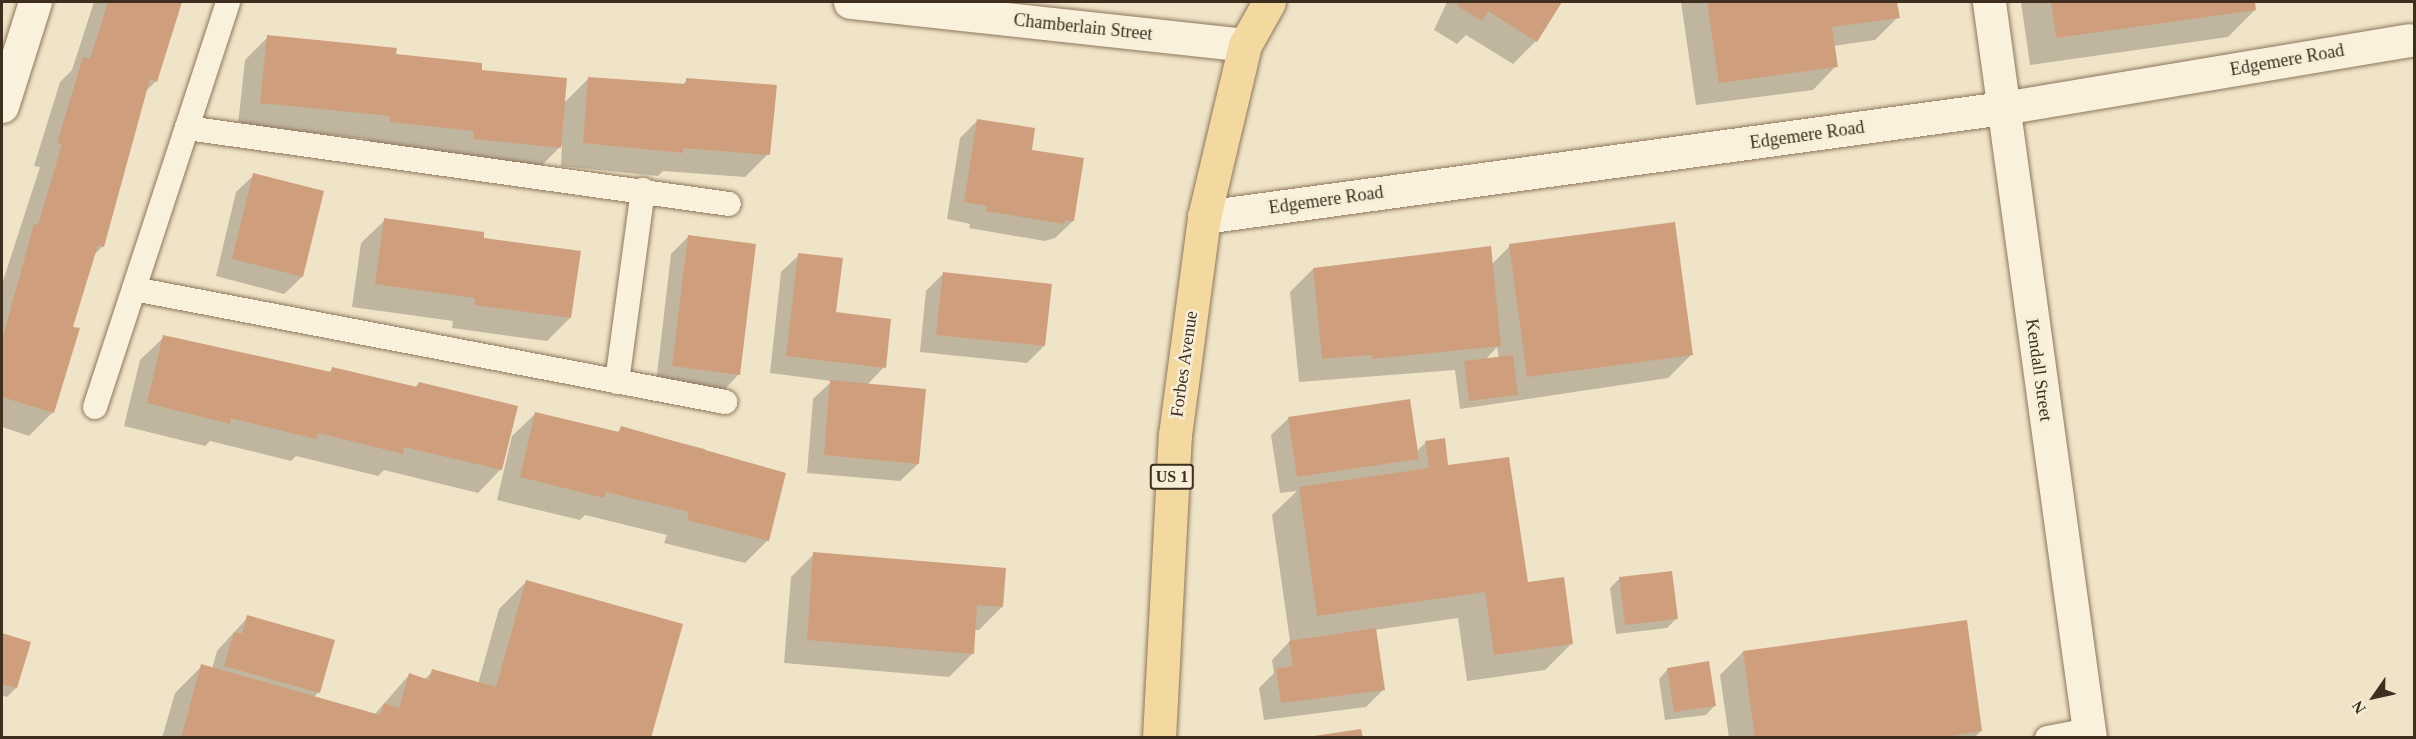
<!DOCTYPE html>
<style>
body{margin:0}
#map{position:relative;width:2416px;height:739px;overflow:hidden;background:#f0e4c8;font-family:"Times New Roman",serif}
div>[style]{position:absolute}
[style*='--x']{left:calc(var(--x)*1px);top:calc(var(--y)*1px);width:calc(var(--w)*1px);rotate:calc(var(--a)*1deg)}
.shadow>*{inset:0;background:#0003}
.building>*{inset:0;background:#cf9f7d}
.roads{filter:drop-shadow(0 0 2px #8d765c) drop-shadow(0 0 2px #8d765c)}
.service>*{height:24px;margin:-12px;padding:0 12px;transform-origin:12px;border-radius:12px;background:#faf1dc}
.minor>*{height:33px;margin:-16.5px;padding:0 16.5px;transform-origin:16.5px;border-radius:16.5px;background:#faf1dc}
.primary>*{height:33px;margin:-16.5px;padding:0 16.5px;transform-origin:16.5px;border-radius:16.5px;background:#f3d9a0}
span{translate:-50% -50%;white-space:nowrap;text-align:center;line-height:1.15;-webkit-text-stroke:5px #f7eed8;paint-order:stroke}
.shield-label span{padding:2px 4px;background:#f7eed8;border:2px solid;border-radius:4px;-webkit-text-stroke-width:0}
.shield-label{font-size:16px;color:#3d2e20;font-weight:700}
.street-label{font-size:18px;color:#3d2e20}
.frame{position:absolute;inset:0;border:3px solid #3d2e20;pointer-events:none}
.north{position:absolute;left:2344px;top:667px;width:60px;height:60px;-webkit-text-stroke:4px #f7eed8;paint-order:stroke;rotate:236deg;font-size:16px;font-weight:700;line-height:24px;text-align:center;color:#3d2e20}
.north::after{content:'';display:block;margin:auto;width:21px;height:27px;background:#3d2e20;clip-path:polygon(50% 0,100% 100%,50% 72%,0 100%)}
</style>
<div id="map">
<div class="shadow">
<i style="clip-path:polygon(94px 2px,180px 2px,156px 81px,145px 92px,103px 246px,93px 256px,72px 328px,78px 329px,52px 413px,29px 436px,2px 427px,2px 284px,40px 167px,34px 166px,60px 82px,72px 70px)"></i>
<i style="clip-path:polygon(1447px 2px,1560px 2px,1536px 41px,1513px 64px,1466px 35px,1457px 44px,1434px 30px)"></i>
<i style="clip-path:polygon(1681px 2px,1896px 2px,1898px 17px,1875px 40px,1833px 46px,1836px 66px,1813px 90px,1696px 105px)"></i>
<i style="clip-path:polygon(2021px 2px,2254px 2px,2255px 10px,2228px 37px,2030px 65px)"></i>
<i style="clip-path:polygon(268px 37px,481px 71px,563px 104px,589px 78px,681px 86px,687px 80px,768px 154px,745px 177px,663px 171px,658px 176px,561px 166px,562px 145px,536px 171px,367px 145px,368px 139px,238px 125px,245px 60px)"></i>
<i style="clip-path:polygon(978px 120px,1030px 151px,1073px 221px,1055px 238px,1045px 241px,969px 228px,970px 224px,947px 219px,960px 138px)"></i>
<i style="clip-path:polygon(254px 175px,302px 277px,284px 294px,216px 276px,236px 192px)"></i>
<i style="clip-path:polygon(385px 220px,482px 240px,570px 318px,547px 341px,452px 328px,453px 321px,352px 307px,361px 243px)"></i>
<i style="clip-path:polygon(688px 237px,739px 374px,722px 392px,656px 383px,671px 254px)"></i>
<i style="clip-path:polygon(evenodd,1510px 246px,1691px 355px,1668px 378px,1460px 409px,1455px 370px,1299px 382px,1290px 292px,1313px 269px,1491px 265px,1510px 246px,1497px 347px,1499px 358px,1485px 360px,1497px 347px)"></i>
<i style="clip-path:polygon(799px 255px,835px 314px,884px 367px,867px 385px,918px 464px,900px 481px,807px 473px,813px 399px,832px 381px,770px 373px,781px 272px)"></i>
<i style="clip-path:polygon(943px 274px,1044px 346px,1027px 363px,920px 352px,926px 291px)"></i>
<i style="clip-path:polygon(164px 337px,328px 373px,333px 368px,414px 388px,419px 383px,501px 469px,478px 493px,384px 470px,378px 476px,296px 456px,291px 461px,210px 441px,205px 446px,124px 426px,140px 360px)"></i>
<i style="clip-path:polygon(536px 413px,617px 433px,621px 428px,705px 449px,704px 453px,768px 540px,745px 563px,664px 543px,667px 535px,585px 515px,580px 520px,497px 500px,512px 436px)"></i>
<i style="clip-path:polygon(1289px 418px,1416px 452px,1425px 443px,1572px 643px,1545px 670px,1467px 681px,1458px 618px,1374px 630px,1383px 690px,1366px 707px,1264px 720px,1259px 688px,1274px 673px,1272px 660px,1290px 641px,1272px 515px,1297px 491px,1280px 493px,1271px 435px)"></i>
<i style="clip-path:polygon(814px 554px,1002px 607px,979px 630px,974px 630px,972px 654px,949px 677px,784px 663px,791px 577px)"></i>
<i style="clip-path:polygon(1619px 579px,1676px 619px,1667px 628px,1616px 634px,1610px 588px)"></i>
<i style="clip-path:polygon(526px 582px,650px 738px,162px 738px,175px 693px,202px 666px,212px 669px,217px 651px,248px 617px,319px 692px,313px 698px,374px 715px,409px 675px,424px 680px,433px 671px,478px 684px,499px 609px)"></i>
<i style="clip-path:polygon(2px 635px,30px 643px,16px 688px,7px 697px,2px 695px)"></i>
<i style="clip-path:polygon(1743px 652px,1981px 731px,1974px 738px,1729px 738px,1720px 675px)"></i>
<i style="clip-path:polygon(1668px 669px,1715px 705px,1706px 715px,1665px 720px,1659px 679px)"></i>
</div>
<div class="building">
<i style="clip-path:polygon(108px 2px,182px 2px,157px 82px,150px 79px,104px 247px,98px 245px,73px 327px,80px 328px,54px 413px,2px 397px,2px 340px,34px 224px,38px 225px,62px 144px,57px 143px,83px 57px,90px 59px)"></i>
<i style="clip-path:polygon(1460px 2px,1562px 2px,1537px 42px,1488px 11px,1482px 21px,1457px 6px)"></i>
<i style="clip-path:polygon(1707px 2px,1897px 2px,1900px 18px,1832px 27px,1838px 67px,1719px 83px)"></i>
<i style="clip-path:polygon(2051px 2px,2255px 2px,2256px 10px,2056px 38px)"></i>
<i style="clip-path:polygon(267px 35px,397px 48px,396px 54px,482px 63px,482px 70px,567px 78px,561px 148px,473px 139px,474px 131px,390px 122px,390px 116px,260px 103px)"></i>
<i style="clip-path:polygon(588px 77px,686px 84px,686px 78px,777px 85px,770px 155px,683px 148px,683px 153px,583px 143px)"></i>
<i style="clip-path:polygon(977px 119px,1035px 128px,1032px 150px,1084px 158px,1074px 221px,1065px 220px,1064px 224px,986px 211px,987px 206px,964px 202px)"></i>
<i style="clip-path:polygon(253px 173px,324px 191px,303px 277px,232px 259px)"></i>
<i style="clip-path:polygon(384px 218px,484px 232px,484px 238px,581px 251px,571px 318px,474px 305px,475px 298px,375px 284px)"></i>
<i style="clip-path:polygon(1675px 222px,1693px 355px,1527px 377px,1509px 244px)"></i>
<i style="clip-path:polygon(688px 235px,756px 244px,740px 375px,672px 366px)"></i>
<i style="clip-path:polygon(1491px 246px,1501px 346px,1372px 359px,1371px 355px,1322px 359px,1313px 268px)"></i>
<i style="clip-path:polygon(798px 253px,843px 258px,836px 312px,891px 319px,886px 368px,786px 356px)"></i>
<i style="clip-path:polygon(943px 272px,1052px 284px,1045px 346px,936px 335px)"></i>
<i style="clip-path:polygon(163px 335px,331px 372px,332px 367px,417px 387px,419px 382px,518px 406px,502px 470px,404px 447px,403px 454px,318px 433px,316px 439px,231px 418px,230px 424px,147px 403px)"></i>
<i style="clip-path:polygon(1513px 355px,1518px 395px,1469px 401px,1464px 361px)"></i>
<i style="clip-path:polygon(830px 380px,926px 389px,919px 464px,824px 455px)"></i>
<i style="clip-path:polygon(1410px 399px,1419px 459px,1297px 477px,1288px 417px)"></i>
<i style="clip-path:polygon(535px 412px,619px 432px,621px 426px,786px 473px,769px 541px,687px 520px,689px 512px,606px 492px,604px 498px,520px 477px)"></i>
<i style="clip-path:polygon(1445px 438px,1448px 465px,1509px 457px,1528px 582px,1564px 577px,1573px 644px,1494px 655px,1485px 592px,1317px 616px,1299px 487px,1429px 468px,1425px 441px)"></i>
<i style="clip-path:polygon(813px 552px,1006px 568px,1003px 607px,977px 605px,974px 654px,807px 640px)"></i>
<i style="clip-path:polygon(1672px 571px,1678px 619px,1625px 625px,1619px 577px)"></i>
<i style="clip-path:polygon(526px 580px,683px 624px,651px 738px,181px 738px,201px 664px,380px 715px,384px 703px,399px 708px,409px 673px,429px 680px,432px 669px,496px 687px)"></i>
<i style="clip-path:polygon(247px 615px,335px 640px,320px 693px,224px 666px,234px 632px,242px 634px)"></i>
<i style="clip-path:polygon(1967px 620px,1982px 731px,1937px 738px,1755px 738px,1743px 651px)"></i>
<i style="clip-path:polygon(1376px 628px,1385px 690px,1281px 703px,1276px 669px,1293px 666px,1289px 641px)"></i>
<i style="clip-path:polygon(2px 633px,31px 642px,17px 688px,2px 684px)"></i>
<i style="clip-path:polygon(1709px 661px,1716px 706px,1674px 712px,1667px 668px)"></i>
<i style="clip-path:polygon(1361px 729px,1363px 738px,1314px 738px,1314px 736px)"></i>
</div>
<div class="roads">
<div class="service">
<i style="--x:187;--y:128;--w:547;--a:7.98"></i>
<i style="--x:134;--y:289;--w:602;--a:10.82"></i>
<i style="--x:617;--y:382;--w:194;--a:-82.3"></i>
<i style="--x:95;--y:407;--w:426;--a:-71.8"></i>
<i style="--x:2047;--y:738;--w:43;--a:-10.8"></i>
</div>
<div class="minor">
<i style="--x:850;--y:2;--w:397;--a:6.2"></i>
<i style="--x:1989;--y:2;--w:743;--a:82.19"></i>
<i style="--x:2;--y:106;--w:109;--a:-72.4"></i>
<i style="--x:1204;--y:217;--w:806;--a:-7.77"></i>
<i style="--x:2003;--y:108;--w:411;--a:-9.5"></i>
</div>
<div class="primary">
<i style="--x:1159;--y:738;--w:303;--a:-87"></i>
<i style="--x:1175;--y:435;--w:220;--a:-82.4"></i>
<i style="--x:1204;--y:217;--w:177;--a:-76.6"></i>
<i style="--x:1245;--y:45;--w:49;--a:-60.8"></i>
</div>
</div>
<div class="shield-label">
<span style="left:1172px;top:477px">US 1</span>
</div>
<div class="street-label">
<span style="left:1083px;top:27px;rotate:6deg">Chamberlain Street</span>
<span style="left:2287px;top:60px;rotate:-10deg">Edgemere Road</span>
<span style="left:1807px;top:135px;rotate:-8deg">Edgemere Road</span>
<span style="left:1326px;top:200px;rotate:-8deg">Edgemere Road</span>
<span style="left:1184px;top:364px;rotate:-82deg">Forbes Avenue</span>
<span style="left:2039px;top:370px;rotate:82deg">Kendall Street</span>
</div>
<div class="frame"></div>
<div class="north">N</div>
</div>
